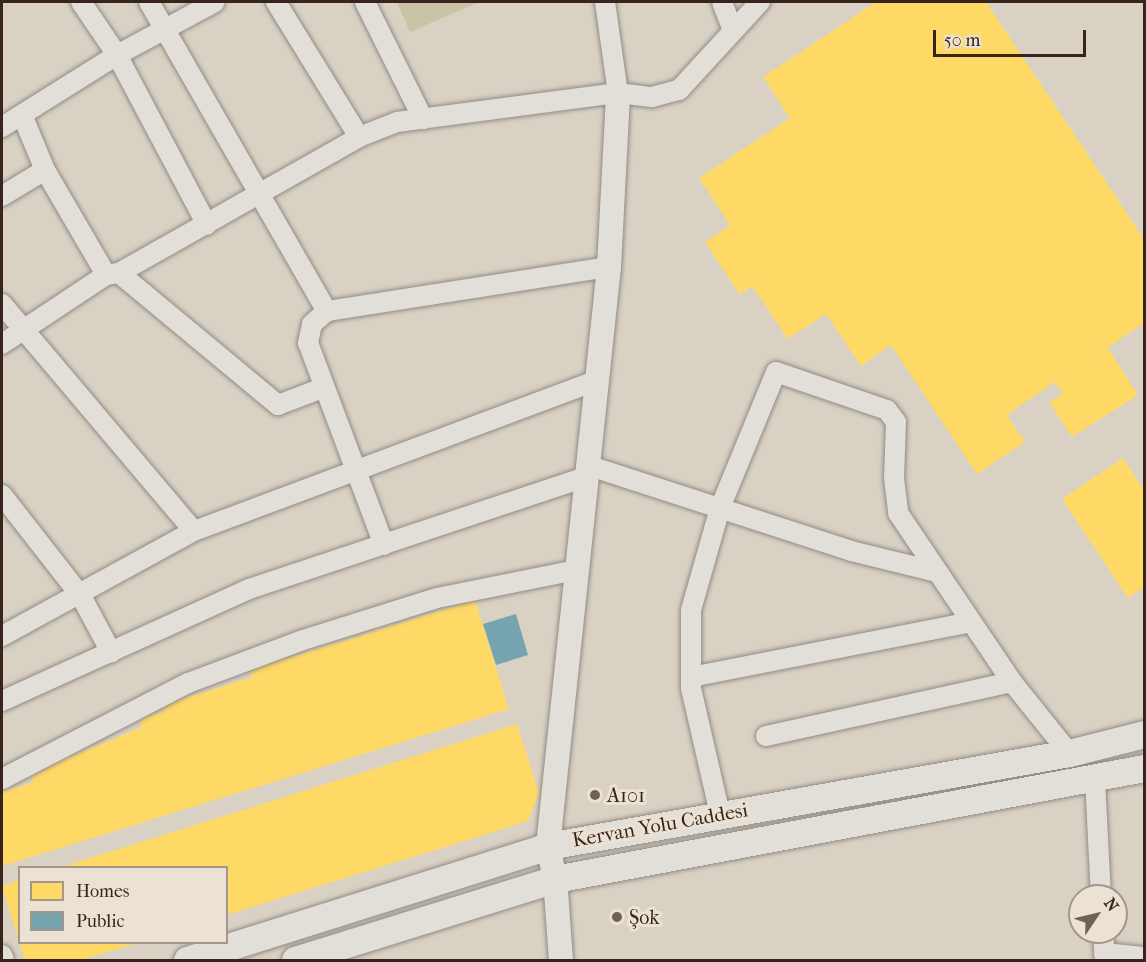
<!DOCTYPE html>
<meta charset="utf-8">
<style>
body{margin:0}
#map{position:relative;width:1146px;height:962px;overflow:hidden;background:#d9d1c4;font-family:"IM FELL French Canon",serif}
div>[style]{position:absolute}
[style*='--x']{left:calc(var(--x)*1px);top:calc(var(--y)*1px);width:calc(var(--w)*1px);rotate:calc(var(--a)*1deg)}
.green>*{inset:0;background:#c9c4a5}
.homes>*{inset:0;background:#ffd966}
.public>*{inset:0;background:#76a5af}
.roads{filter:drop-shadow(0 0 2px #928b83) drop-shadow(0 0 2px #928b83)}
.minor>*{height:20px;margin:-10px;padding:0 10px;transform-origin:10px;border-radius:10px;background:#e2ded8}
.tertiary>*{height:24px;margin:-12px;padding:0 12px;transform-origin:12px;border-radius:12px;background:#e2ded8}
.secondary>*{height:27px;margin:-13.5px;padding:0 13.5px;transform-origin:13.5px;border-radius:13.5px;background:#e2ded8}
.dots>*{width:16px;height:16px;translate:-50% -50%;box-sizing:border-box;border:3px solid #ece2d3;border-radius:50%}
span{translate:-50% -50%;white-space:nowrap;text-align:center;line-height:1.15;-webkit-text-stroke:6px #ece2d3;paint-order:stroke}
.poi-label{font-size:20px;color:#37251c}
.left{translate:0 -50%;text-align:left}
.street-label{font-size:20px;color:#37251c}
.frame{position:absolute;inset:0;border:3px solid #37251c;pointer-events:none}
.legend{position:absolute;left:18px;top:866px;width:210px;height:78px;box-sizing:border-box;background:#ece2d3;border:2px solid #a4968a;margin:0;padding:8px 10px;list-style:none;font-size:18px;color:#37251c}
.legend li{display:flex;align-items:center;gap:12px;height:30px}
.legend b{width:30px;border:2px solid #a4968a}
.north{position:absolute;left:1068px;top:884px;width:60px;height:60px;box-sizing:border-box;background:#ece2d3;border:2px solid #a4968a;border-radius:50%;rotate:55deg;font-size:16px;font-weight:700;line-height:24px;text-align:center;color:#37251c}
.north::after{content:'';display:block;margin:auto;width:21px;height:27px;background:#706157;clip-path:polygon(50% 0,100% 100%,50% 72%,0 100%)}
.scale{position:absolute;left:933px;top:30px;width:153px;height:27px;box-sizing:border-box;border:3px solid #37251c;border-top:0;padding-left:8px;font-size:18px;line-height:21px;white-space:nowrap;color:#37251c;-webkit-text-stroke:4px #ece2d3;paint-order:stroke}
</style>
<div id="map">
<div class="green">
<i style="clip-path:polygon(397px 2px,479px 2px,410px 32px)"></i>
</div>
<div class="homes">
<i style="clip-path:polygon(876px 2px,986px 2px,1144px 239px,1144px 323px,1088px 361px,1108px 348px,1138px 395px,1072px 437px,1049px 402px,1063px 394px,1055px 382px,1007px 415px,1025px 442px,977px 474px,891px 345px,861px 366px,826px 314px,788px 339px,752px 286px,740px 295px,705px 242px,730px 225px,699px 178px,790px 118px,763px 77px)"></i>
<i style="clip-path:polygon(1123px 458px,1144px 490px,1144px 587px,1128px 598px,1062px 499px)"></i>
<i style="clip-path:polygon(475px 600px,509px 709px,2px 866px,3px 792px,33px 782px,32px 777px,56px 763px,142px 727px,140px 719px,165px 711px,164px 705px,252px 677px,250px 670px)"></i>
<i style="clip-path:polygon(517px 724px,539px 793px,528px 821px,484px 835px,226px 915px,226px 868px,58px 868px)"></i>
<i style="clip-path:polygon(20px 879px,19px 942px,138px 943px,81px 960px,25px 960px,2px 887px)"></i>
</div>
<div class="public">
<i style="clip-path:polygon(516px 614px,528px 655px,496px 665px,483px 624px)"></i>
</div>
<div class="roads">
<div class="minor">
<i style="--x:81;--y:2;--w:64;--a:55.8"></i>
<i style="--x:117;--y:55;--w:192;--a:62.1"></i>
<i style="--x:149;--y:2;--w:357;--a:60.1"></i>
<i style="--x:276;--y:2;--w:158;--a:58.4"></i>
<i style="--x:365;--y:2;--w:131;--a:63.6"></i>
<i style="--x:605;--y:2;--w:92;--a:81.9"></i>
<i style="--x:722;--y:2;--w:30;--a:69"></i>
<i style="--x:23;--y:117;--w:57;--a:67.5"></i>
<i style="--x:45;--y:170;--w:121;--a:59.8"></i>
<i style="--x:2;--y:127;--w:136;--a:-32.1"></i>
<i style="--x:117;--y:55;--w:111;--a:-28.4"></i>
<i style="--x:2;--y:196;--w:50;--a:-31.2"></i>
<i style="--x:119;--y:273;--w:207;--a:39.7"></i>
<i style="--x:278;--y:405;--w:50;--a:-21"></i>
<i style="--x:2;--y:304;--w:297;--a:49.8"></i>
<i style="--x:2;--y:344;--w:125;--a:-33.6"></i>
<i style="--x:106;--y:275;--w:13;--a:-9"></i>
<i style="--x:119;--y:273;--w:276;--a:-29.5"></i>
<i style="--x:359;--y:137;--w:41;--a:-21.5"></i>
<i style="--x:397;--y:122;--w:223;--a:-7.5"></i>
<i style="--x:618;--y:93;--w:34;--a:7"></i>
<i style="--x:652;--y:97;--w:28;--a:-15"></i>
<i style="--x:679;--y:90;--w:120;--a:-47.4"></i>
<i style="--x:587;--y:465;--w:278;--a:18"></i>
<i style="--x:851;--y:551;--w:89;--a:13.7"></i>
<i style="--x:2;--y:495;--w:128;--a:52"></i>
<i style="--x:81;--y:596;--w:64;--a:61.8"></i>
<i style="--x:384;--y:545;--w:216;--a:-110.6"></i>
<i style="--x:308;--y:343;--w:19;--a:-78"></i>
<i style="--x:312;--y:324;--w:20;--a:-41"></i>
<i style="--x:327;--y:311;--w:285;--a:-8.9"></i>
<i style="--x:2;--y:636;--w:219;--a:-28.7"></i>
<i style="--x:194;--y:531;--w:428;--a:-20.5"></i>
<i style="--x:691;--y:677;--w:285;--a:-11.1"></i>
<i style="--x:2;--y:701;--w:271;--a:-24.4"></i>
<i style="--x:249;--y:589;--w:354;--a:-18.4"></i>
<i style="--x:766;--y:736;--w:252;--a:-12.4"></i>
<i style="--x:2;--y:779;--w:209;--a:-27.3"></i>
<i style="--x:188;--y:683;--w:123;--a:-20.5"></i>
<i style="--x:303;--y:640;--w:140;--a:-17.4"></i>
<i style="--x:437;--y:598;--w:142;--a:-11.4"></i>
<i style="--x:1095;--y:779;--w:117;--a:87.1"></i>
<i style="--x:720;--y:814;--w:129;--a:-103"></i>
<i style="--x:691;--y:688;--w:78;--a:-90"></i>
<i style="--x:691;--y:610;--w:106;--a:-74.1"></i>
<i style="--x:720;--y:508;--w:147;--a:-67.6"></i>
<i style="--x:776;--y:372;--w:117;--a:18.9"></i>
<i style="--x:887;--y:410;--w:15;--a:53"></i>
<i style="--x:896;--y:422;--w:56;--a:92"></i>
<i style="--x:894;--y:478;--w:35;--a:83"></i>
<i style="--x:898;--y:513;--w:204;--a:56"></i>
<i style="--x:1012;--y:682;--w:91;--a:51.2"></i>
<i style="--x:1103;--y:932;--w:28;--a:86"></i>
<i style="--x:1104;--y:953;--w:40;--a:5.7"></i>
<i style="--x:2;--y:955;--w:5;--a:68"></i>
</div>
<div class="tertiary">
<i style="--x:561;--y:960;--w:81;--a:-94.2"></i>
<i style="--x:555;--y:879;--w:34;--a:-102"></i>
<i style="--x:548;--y:846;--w:582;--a:-83.99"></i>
<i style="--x:609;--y:267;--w:174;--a:-87"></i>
</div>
<div class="secondary">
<i style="--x:187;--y:960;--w:379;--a:-17.5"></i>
<i style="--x:548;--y:846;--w:529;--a:-10.12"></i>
<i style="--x:1069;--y:753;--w:77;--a:-14.2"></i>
<i style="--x:295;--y:960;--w:272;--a:-17.3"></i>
<i style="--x:555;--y:879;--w:599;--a:-10.67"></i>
</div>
</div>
<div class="dots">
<i style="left:595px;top:795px;background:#706157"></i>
<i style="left:617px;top:917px;background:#706157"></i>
</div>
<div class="poi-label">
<span class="left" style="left:607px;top:795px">A101</span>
<span class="left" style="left:629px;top:917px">Şok</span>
</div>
<div class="street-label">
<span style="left:660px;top:825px;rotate:-10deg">Kervan Yolu Caddesi</span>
</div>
<div class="frame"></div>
<ul class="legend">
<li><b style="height:16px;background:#ffd966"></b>Homes</li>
<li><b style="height:16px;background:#76a5af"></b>Public</li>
</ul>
<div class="north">N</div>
<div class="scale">50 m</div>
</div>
